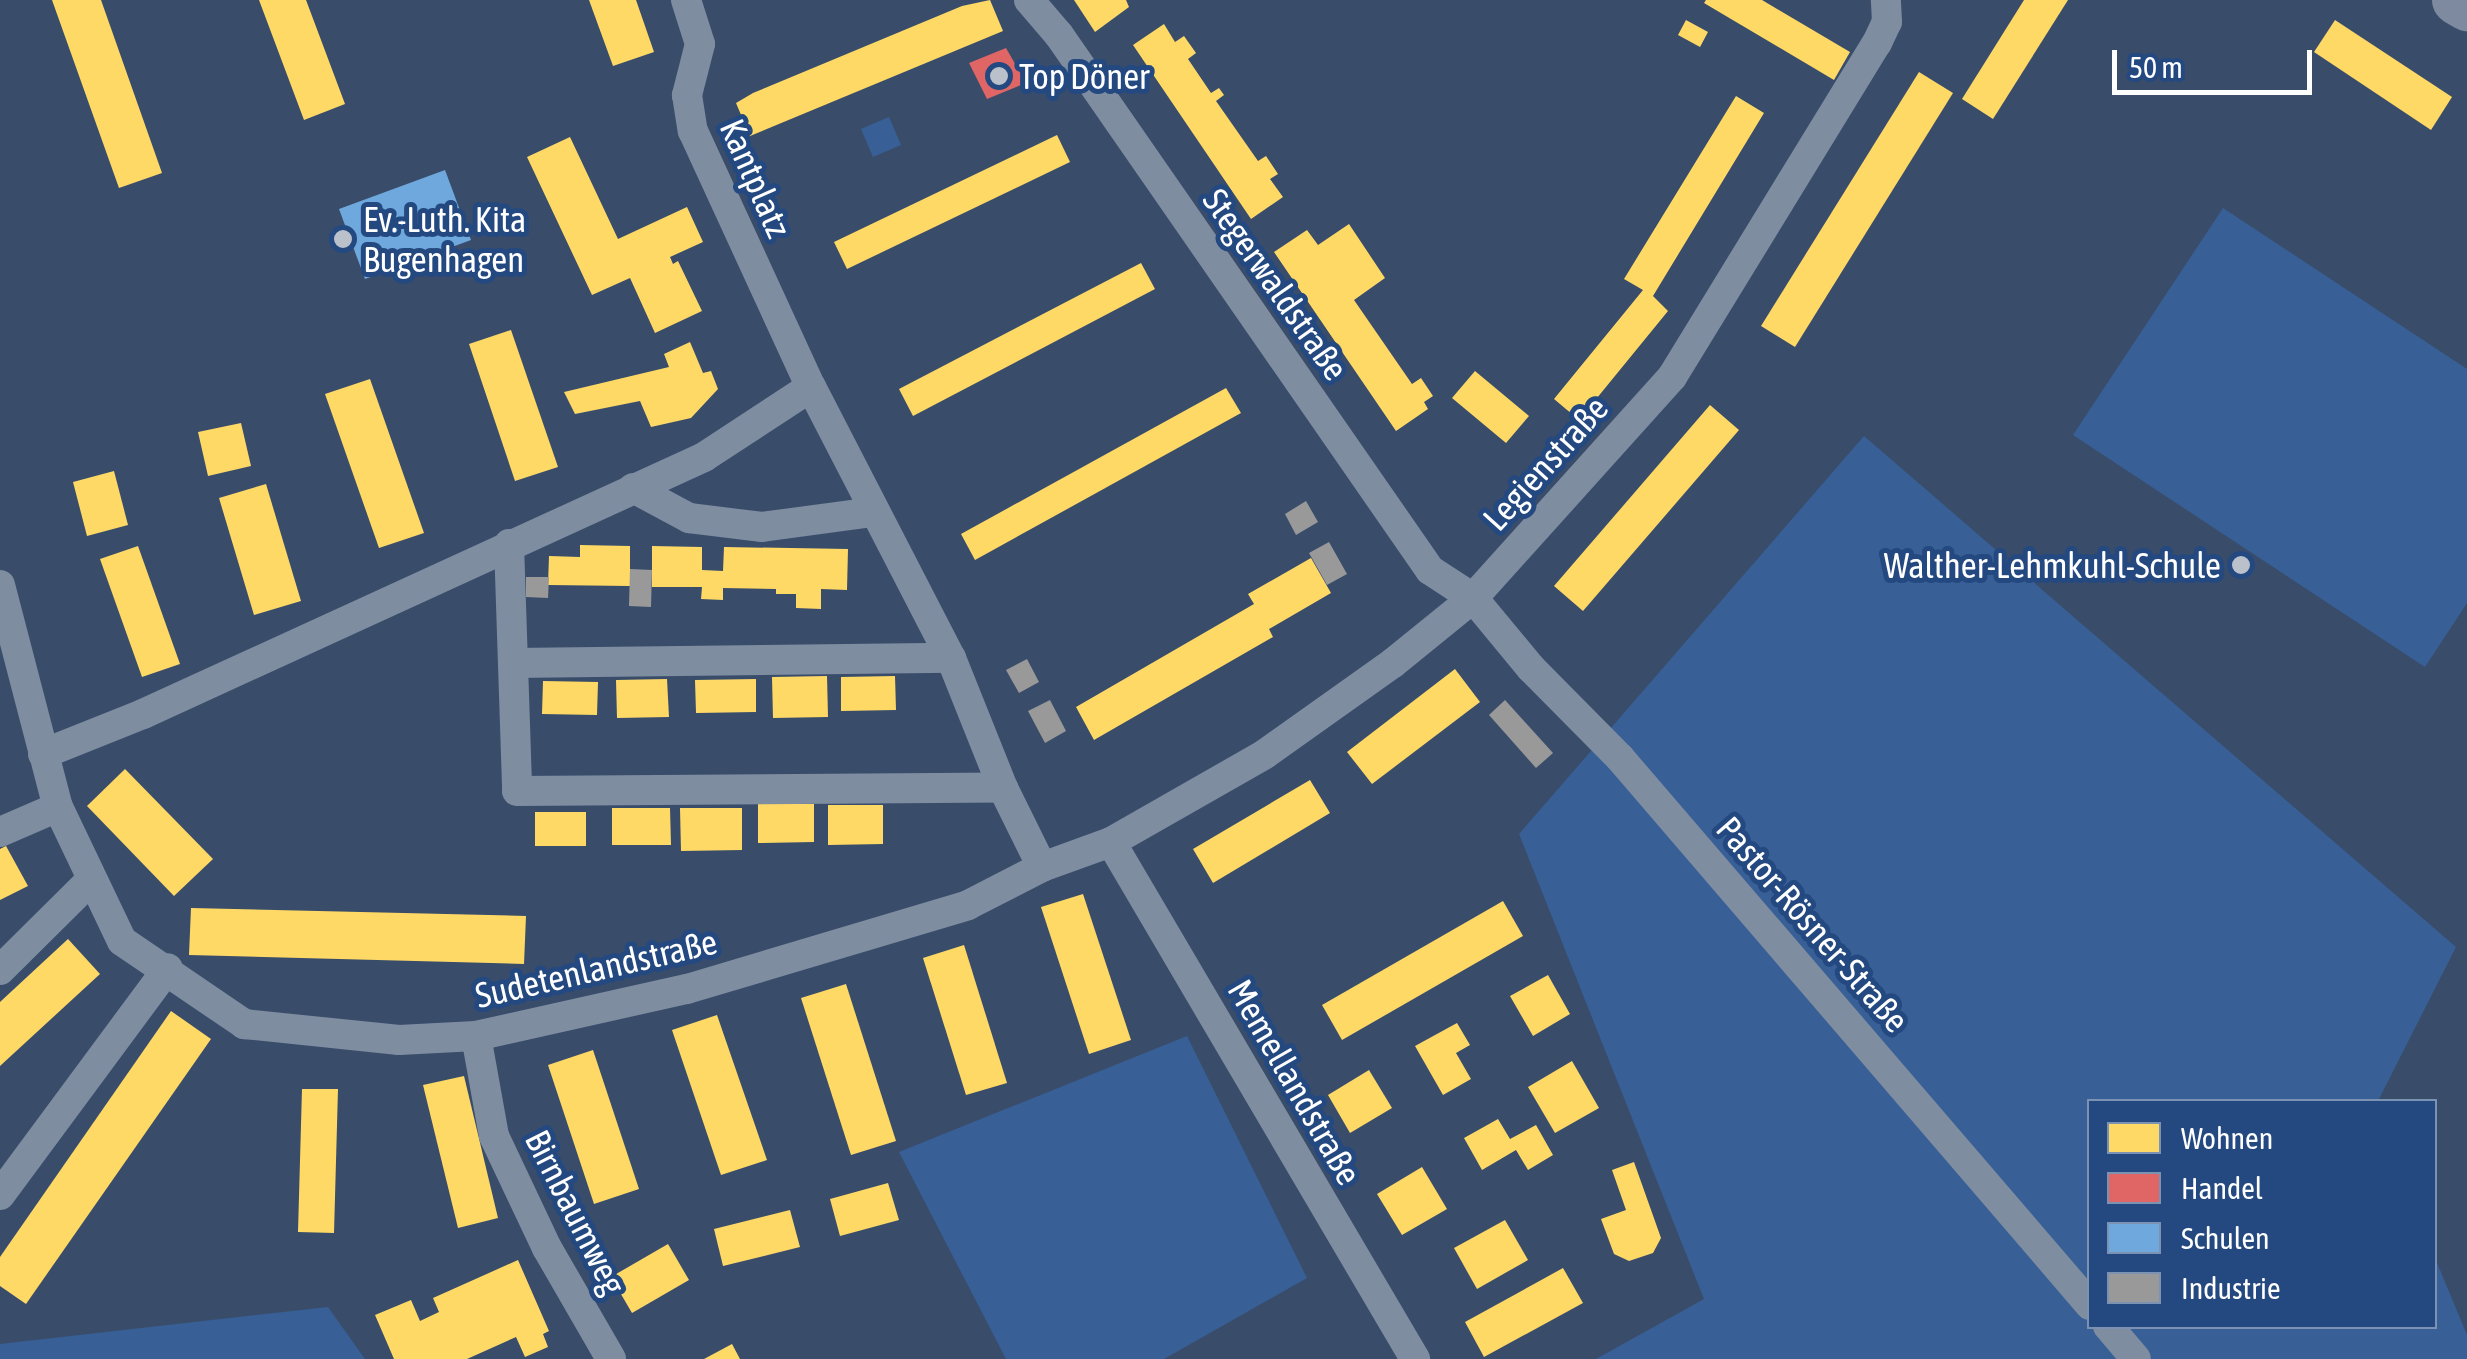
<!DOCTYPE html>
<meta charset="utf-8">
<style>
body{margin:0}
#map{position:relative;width:2467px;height:1359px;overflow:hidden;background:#394d6b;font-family:"Asap Condensed",sans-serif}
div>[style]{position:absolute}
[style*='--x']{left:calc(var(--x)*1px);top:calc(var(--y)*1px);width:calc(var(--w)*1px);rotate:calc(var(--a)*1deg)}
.green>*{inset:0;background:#385f96}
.homes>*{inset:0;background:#ffd966}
.shops>*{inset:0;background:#e06666}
.schools>*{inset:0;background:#6fa8dc}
.industry>*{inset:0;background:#999}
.minor>*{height:30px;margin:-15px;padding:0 15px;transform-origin:15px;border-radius:15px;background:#7f8da1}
.primary>*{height:50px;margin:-25px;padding:0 25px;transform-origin:25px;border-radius:25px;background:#7d8a9f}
.dots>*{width:28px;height:28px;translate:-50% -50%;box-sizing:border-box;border:5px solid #244980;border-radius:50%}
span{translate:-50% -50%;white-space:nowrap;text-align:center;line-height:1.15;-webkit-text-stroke:10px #244980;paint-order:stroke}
.poi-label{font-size:35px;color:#fff}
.left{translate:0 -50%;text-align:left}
.right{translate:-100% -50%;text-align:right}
.street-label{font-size:35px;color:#fff}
.legend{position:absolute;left:2087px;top:1099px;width:350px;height:230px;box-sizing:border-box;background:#244980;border:2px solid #7c92b3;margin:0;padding:12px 18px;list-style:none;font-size:30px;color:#fff}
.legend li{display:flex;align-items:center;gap:20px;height:50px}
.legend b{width:50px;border:2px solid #7c92b3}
.scale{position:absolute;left:2112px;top:50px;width:200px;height:45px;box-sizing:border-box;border:5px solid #fff;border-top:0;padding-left:12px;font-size:30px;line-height:35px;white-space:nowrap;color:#fff;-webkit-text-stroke:8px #244980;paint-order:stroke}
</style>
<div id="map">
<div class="green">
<i style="clip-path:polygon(889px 117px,901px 145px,873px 157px,861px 129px)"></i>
<i style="clip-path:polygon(2223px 208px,2467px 369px,2467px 603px,2425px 667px,2073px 435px)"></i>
<i style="clip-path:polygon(1864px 436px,2456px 947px,2378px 1101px,2090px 1102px,2090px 1326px,2434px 1326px,2435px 1258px,2467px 1335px,2467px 1359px,1596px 1359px,1704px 1299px,1519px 834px)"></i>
<i style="clip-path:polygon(1187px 1036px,1307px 1278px,1164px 1359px,1006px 1359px,899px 1152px)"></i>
<i style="clip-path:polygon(328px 1307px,365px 1359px,0 1359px,0 1344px)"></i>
</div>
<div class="homes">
<i style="clip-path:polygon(52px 0,101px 0,162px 173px,119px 188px)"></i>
<i style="clip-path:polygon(259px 0,306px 0,345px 104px,304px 120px)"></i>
<i style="clip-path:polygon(589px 0,636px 0,654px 52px,613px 66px)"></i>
<i style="clip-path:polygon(990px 0,1003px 31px,750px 136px,736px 103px,753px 93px,962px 6px)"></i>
<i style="clip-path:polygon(1074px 0,1126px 0,1129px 7px,1095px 32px)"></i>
<i style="clip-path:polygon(1706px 0,1762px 0,1850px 52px,1834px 80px,1704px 3px)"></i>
<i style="clip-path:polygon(2024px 0,2068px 0,1993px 119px,1962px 99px)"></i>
<i style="clip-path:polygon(1686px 20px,1708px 32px,1700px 47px,1678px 35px)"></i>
<i style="clip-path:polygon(2335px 20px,2452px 97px,2431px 130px,2314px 52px)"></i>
<i style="clip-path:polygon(1164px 24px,1175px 42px,1184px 36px,1196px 53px,1188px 59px,1211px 93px,1219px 88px,1224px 95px,1216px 101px,1258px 161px,1266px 156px,1278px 174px,1270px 179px,1283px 197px,1251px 219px,1133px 45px)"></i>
<i style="clip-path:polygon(1919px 72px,1953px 93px,1795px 347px,1761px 326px)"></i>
<i style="clip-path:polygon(1736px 96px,1764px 113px,1653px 296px,1668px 311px,1579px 420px,1554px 399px,1643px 290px,1624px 279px)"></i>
<i style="clip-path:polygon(1057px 135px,1070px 162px,847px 269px,834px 242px)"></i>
<i style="clip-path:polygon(570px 137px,618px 239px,687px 207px,703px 242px,670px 257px,673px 264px,678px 261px,702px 311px,655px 333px,630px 278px,592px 295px,527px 157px)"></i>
<i style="clip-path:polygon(1349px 224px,1385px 278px,1354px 300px,1412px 384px,1421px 378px,1433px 396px,1424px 402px,1428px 409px,1396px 431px,1274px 252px,1307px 230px,1318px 245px)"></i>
<i style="clip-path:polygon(1141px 263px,1155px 289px,913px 416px,899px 389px)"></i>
<i style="clip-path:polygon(511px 330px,558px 467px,515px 481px,469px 344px)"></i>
<i style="clip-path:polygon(690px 342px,703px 373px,711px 371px,718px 389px,691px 418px,651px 427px,640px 401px,575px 414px,564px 392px,669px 367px,664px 354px)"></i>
<i style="clip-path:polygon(1475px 371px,1529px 416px,1506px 443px,1452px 398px)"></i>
<i style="clip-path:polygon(370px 379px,424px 533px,379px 548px,325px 394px)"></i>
<i style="clip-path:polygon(1226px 388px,1241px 413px,975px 560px,961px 534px)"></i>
<i style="clip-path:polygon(1710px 405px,1739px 430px,1583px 611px,1554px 586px)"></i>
<i style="clip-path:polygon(241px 423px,251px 466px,208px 476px,198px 432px)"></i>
<i style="clip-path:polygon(114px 471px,128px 525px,87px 536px,73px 482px)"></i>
<i style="clip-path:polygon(266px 484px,301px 601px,254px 615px,219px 498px)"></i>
<i style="clip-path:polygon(580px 545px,630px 546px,630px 586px,548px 585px,549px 556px,580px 557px)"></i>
<i style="clip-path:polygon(138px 546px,180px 664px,142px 677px,100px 559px)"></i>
<i style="clip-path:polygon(652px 546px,702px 547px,702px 570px,723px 571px,724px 547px,848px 549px,847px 590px,821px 589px,821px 609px,796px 608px,796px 594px,776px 594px,776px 589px,723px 588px,723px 600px,701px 599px,702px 587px,652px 587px)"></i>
<i style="clip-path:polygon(1311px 558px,1331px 593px,1269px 629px,1273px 637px,1094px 740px,1076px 707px,1254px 604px,1248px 594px)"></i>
<i style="clip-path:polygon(1455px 669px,1480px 702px,1372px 784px,1347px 752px)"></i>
<i style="clip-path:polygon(827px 676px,828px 717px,773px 718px,772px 677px)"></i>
<i style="clip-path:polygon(895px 676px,896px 710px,841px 711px,841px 677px)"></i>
<i style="clip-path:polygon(667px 679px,669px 717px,617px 718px,616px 680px)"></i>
<i style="clip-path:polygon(756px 679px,756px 712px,696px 713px,695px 680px)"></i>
<i style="clip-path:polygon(543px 681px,598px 682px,597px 715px,542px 714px)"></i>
<i style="clip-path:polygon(125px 769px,213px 859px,174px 896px,87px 806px)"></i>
<i style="clip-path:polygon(1310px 780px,1330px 813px,1213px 883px,1193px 849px)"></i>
<i style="clip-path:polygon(758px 804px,814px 804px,814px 842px,758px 843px)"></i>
<i style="clip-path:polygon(828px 805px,883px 805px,883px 844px,828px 845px)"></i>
<i style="clip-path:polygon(612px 808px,670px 808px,671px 845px,612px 845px)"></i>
<i style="clip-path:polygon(680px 808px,742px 808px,742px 850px,681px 851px)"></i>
<i style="clip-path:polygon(535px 812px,586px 812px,586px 846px,535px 846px)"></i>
<i style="clip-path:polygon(6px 846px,28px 886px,0 900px,0 849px)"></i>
<i style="clip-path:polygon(1083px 894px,1131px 1040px,1089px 1054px,1041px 907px)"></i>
<i style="clip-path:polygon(1503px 901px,1523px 936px,1342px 1040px,1322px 1005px)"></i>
<i style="clip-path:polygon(191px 908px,526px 916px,524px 964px,189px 955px)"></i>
<i style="clip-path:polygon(68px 939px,100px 974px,0 1066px,0 1002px)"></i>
<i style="clip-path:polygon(964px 945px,1007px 1083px,966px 1095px,923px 958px)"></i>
<i style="clip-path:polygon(1548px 975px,1570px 1014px,1533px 1036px,1510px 996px)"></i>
<i style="clip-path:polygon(846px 984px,896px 1141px,851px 1155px,801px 998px)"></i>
<i style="clip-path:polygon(171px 1011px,211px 1039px,26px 1304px,0 1286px,0 1257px)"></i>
<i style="clip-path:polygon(717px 1015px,767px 1160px,721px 1175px,672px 1030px)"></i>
<i style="clip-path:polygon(1457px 1023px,1470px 1045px,1456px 1053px,1471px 1079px,1443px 1095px,1415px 1046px)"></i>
<i style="clip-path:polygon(593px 1050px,639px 1189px,594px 1204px,548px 1065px)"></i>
<i style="clip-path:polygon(1572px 1061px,1599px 1108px,1555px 1133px,1528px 1087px)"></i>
<i style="clip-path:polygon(1369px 1070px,1392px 1108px,1350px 1133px,1328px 1095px)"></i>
<i style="clip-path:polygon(464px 1076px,498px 1218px,458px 1228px,423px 1085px)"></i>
<i style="clip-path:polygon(302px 1089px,338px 1089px,334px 1233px,298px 1232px)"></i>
<i style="clip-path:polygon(1498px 1119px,1510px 1139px,1536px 1125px,1553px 1155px,1528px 1170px,1516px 1150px,1482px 1170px,1464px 1138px)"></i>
<i style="clip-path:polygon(1634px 1162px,1661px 1238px,1653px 1253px,1629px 1261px,1614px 1254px,1601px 1219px,1626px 1210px,1612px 1170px)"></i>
<i style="clip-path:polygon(1422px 1167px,1447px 1209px,1402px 1235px,1377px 1194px)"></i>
<i style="clip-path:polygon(888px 1183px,899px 1220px,840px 1236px,830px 1199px)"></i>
<i style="clip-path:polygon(790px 1210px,800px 1247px,723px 1266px,714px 1229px)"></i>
<i style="clip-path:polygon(1505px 1220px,1528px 1260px,1477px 1289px,1454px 1248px)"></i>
<i style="clip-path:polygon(668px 1244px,689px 1280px,632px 1313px,611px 1277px)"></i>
<i style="clip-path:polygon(518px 1260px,549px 1331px,543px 1334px,548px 1347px,525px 1357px,516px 1337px,467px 1359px,394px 1359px,375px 1315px,411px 1300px,420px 1321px,439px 1312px,433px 1298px)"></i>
<i style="clip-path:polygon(1563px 1268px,1583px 1303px,1484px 1357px,1465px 1322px)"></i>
<i style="clip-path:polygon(732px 1344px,740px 1359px,704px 1359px)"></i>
</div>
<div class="shops">
<i style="clip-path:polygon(1006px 48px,1026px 83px,987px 99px,969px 63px)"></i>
</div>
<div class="schools">
<i style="clip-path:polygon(445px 170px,471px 240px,365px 279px,339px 209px)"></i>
</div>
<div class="industry">
<i style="clip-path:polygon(1306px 501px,1318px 522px,1296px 535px,1285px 514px)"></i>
<i style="clip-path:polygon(1329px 542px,1347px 574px,1327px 585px,1309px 553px)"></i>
<i style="clip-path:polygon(630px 569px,652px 570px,651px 607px,629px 606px)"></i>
<i style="clip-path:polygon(526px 577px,549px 577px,548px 598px,526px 597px)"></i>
<i style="clip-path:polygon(1027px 659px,1039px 682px,1019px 693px,1006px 670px)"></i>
<i style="clip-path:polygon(1050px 700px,1066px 731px,1045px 743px,1028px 711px)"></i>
<i style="clip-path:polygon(1505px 700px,1553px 753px,1536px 768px,1489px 715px)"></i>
</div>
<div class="minor">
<i style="--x:686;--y:0;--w:46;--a:72.3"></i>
<i style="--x:700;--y:44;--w:53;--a:104.3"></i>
<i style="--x:687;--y:95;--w:36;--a:81"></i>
<i style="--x:693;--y:131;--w:282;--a:65.3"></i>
<i style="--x:811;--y:387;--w:305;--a:62.7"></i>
<i style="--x:951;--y:658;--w:140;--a:68.2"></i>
<i style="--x:1003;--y:788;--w:88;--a:63.7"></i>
<i style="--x:1029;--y:0;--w:46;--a:49.4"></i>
<i style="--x:1059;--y:35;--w:651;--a:55.26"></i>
<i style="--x:1430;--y:570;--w:51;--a:33.1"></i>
<i style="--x:1473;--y:598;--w:91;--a:50.4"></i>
<i style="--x:1531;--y:668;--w:127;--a:45.3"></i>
<i style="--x:1620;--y:758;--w:721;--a:49.33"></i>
<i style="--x:633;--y:488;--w:64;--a:28.2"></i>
<i style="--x:689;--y:518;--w:74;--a:7"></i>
<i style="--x:762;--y:527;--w:112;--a:-7.7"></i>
<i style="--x:509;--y:544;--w:247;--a:88.1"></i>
<i style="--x:517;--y:791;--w:486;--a:-0.4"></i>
<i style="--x:0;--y:585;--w:229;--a:75.4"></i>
<i style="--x:58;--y:807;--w:148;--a:64.5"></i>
<i style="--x:122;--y:941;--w:148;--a:34.2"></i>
<i style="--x:244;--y:1024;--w:156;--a:5.9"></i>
<i style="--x:399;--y:1040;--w:77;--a:-3"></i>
<i style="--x:476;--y:1036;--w:216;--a:-12.6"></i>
<i style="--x:687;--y:989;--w:293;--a:-16.6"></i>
<i style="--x:968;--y:905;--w:83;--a:-27.2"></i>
<i style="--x:1042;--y:867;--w:73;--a:-19.9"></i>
<i style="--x:1111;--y:842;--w:177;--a:-29.7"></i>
<i style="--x:1265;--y:754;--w:157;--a:-35.4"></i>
<i style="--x:1393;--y:663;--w:103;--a:-39.1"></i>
<i style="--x:1473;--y:598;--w:297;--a:-48"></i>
<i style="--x:1672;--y:377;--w:392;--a:-58.5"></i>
<i style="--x:1877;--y:43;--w:23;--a:-65"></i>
<i style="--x:1887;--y:22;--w:22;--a:-93"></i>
<i style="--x:513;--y:663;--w:438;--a:-0.7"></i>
<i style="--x:43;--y:754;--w:108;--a:-21.8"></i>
<i style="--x:143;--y:714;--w:617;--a:-24.61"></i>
<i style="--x:704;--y:457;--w:128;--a:-33.2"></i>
<i style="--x:0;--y:832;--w:63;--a:-23.3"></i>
<i style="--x:1111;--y:842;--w:600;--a:59.54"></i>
<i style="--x:0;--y:970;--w:127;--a:-44.7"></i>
<i style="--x:476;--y:1036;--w:102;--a:79.8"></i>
<i style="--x:494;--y:1136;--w:124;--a:64.7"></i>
<i style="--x:547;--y:1248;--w:128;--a:60"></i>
<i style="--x:0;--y:1195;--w:282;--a:-53.5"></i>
<i style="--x:2108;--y:1326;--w:43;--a:49.7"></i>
</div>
<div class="primary">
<i style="--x:2457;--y:0;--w:12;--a:31"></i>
</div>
<div class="dots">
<i style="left:999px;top:76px;background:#bac1cb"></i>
<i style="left:343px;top:239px;background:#bac1cb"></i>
<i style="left:2241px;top:565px;background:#bac1cb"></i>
</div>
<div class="poi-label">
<span class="left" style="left:1019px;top:76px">Top Döner</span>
<span class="left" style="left:363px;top:239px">Ev.-Luth. Kita<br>Bugenhagen</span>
<span class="right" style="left:2221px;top:565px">Walther-Lehmkuhl-Schule</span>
</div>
<div class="street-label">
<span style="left:756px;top:178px;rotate:66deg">Kantplatz</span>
<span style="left:1276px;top:284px;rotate:55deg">Stegerwaldstraße</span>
<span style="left:1545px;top:463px;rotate:-48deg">Legienstraße</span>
<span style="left:1813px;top:924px;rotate:49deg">Pastor-Rösner-Straße</span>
<span style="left:596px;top:968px;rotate:-13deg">Sudetenlandstraße</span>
<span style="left:1295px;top:1082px;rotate:60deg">Memellandstraße</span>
<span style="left:576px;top:1212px;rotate:63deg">Birnbaumweg</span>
</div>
<ul class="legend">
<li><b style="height:28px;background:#ffd966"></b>Wohnen</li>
<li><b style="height:28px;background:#e06666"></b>Handel</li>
<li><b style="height:28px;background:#6fa8dc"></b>Schulen</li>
<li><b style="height:28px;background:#999"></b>Industrie</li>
</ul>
<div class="scale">50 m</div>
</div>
